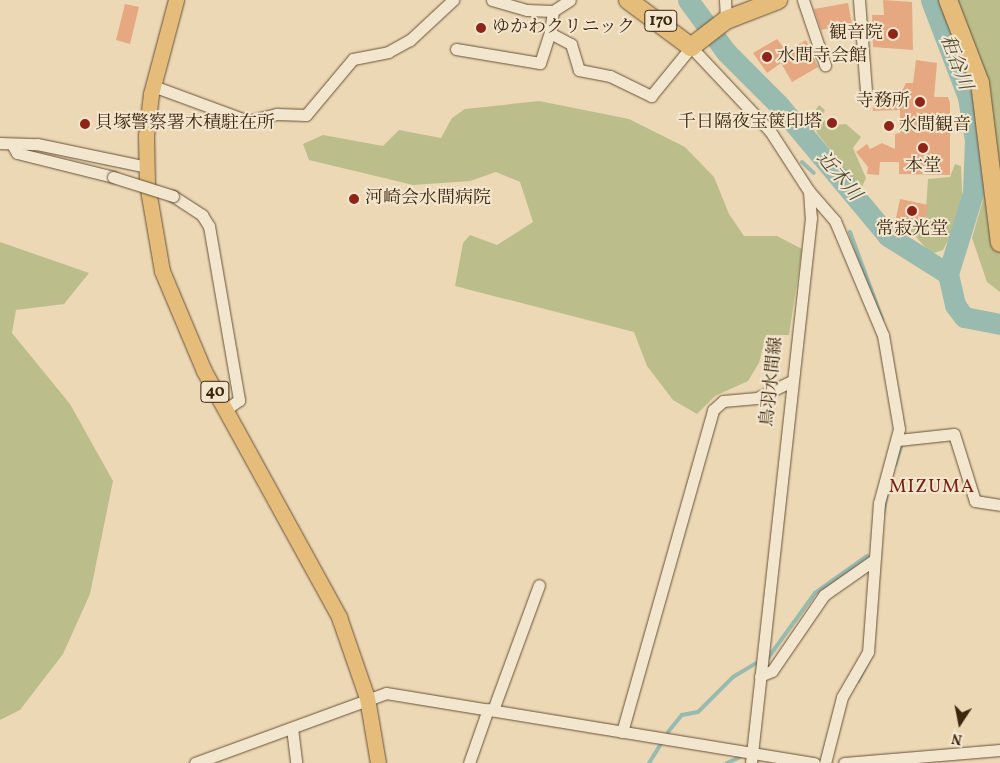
<!DOCTYPE html>
<meta charset="utf-8">
<style>
body{margin:0}
#map{position:relative;width:1000px;height:763px;overflow:hidden;background:#ecd8b5;font-family:Vollkorn,"Noto Serif JP",serif}
div>[style]{position:absolute}
[style*='--x']{left:calc(var(--x)*1px);top:calc(var(--y)*1px);width:calc(var(--w)*1px);rotate:calc(var(--a)*1deg)}
.green>*{inset:0;background:#bbbe8b}
.stream>*{height:4px;margin:-2px;padding:0 2px;transform-origin:2px;border-radius:2px;background:#99baae}
.river>*{height:21px;margin:-10.5px;padding:0 10.5px;transform-origin:10.5px;border-radius:10.5px;background:#99baae}
.building>*{inset:0;background:#e5a881}
.roads{filter:drop-shadow(0 0 1px #685237) drop-shadow(0 0 1px #685237)}
.minor>*{height:11px;margin:-5.5px;padding:0 5.5px;transform-origin:5.5px;border-radius:5.5px;background:#f3e6cf}
.major>*{height:15px;margin:-7.5px;padding:0 7.5px;transform-origin:7.5px;border-radius:7.5px;background:#e6bc7a}
.highway>*{height:18px;margin:-9px;padding:0 9px;transform-origin:9px;border-radius:9px;background:#e6bc7a}
.bridges{filter:drop-shadow(0 0 1px #685237) drop-shadow(0 0 1px #685237)}
.minor-bridge>*{height:11px;margin:-5.5px;padding:0 5.5px;transform-origin:5.5px;border-radius:5.5px;background:#f3e6cf}
.dots>*{width:14px;height:14px;translate:-50% -50%;box-sizing:border-box;border:2px solid #f3e6cf;border-radius:50%}
span{translate:-50% -50%;white-space:nowrap;text-align:center;line-height:1.15;-webkit-text-stroke:4px #f3e6cf;paint-order:stroke}
.shield-label span{padding:1px 4px;background:#f3e6cf;border:1px solid;border-radius:4px;-webkit-text-stroke-width:0}
.shield-label{font-size:16px;color:#3c260d;font-weight:700}
.poi-label{font-size:18px;color:#3c260d}
.left{translate:0 -50%;text-align:left}
.right{translate:-100% -50%;text-align:right}
.street-label{font-size:18px;color:#3c260d}
.water-label{font-size:19px;color:#534b35;font-style:italic}
.neighbourhood-label{font-size:19px;color:#7a1f14;letter-spacing:1px}
.north{position:absolute;left:935px;top:698px;width:50px;height:50px;-webkit-text-stroke:4px #f3e6cf;paint-order:stroke;rotate:191deg;font-size:14px;font-weight:700;line-height:20px;text-align:center;color:#3c260d}
.north::after{content:'';display:block;margin:auto;width:18px;height:22px;background:#3c260d;clip-path:polygon(50% 0,100% 100%,50% 72%,0 100%)}
</style>
<div id="map">
<div class="green">
<i style="clip-path:polygon(956px 0,1000px 0,1000px 292px,987px 282px,972px 238px,985px 193px,987px 80px)"></i>
<i style="clip-path:polygon(539px 101px,629px 119px,685px 147px,714px 177px,729px 214px,744px 236px,777px 236px,802px 249px,789px 335px,766px 335px,759px 363px,748px 381px,715px 396px,697px 414px,673px 400px,647px 366px,634px 332px,455px 286px,463px 243px,470px 235px,497px 245px,533px 222px,520px 182px,496px 172px,470px 181px,413px 185px,309px 160px,303px 144px,323px 135px,383px 146px,399px 130px,441px 138px,452px 118px,465px 109px)"></i>
<i style="clip-path:polygon(819px 105px,825px 110px,822px 118px,829px 125px,846px 124px,861px 137px,853px 148px,866px 178px,861px 189px,817px 133px,812px 115px)"></i>
<i style="clip-path:polygon(955px 164px,961px 166px,963px 212px,943px 250px,931px 254px,910px 230px,925px 224px,928px 179px,950px 177px)"></i>
<i style="clip-path:polygon(0 242px,89px 273px,64px 304px,16px 310px,12px 333px,70px 404px,113px 481px,90px 594px,63px 654px,20px 710px,0 720px)"></i>
</div>
<div class="stream">
<i style="--x:802;--y:162;--w:16;--a:43"></i>
<i style="--x:850;--y:232;--w:93;--a:69.8"></i>
<i style="--x:895;--y:465;--w:25;--a:-72"></i>
<i style="--x:883;--y:514;--w:20;--a:-79"></i>
<i style="--x:768;--y:658;--w:80;--a:-54.1"></i>
<i style="--x:815;--y:593;--w:64;--a:-35.4"></i>
<i style="--x:858;--y:681;--w:30;--a:-63"></i>
<i style="--x:668;--y:732;--w:22;--a:-51"></i>
<i style="--x:682;--y:715;--w:16;--a:-11"></i>
<i style="--x:698;--y:712;--w:49;--a:-45"></i>
<i style="--x:733;--y:677;--w:27;--a:-31"></i>
<i style="--x:649;--y:763;--w:22;--a:-58"></i>
<i style="--x:727;--y:763;--w:14;--a:-25"></i>
</div>
<div class="river">
<i style="--x:688;--y:0;--w:64;--a:53.8"></i>
<i style="--x:726;--y:52;--w:74;--a:45"></i>
<i style="--x:778;--y:104;--w:172;--a:50.2"></i>
<i style="--x:888;--y:236;--w:71;--a:32.3"></i>
<i style="--x:931;--y:0;--w:104;--a:69.1"></i>
<i style="--x:968;--y:97;--w:44;--a:80.8"></i>
<i style="--x:975;--y:140;--w:53;--a:92.2"></i>
<i style="--x:973;--y:193;--w:85;--a:107.2"></i>
<i style="--x:948;--y:274;--w:32;--a:77"></i>
<i style="--x:955;--y:305;--w:15;--a:53"></i>
<i style="--x:964;--y:317;--w:37;--a:11"></i>
</div>
<div class="building">
<i style="clip-path:polygon(883px 0,912px 2px,913px 50px,873px 47px,872px 15px,884px 15px)"></i>
<i style="clip-path:polygon(848px 3px,852px 24px,831px 34px,830px 28px,821px 30px,814px 9px)"></i>
<i style="clip-path:polygon(125px 4px,139px 7px,130px 44px,116px 40px)"></i>
<i style="clip-path:polygon(777px 39px,787px 52px,806px 40px,818px 67px,792px 82px,781px 63px,767px 73px,753px 53px)"></i>
<i style="clip-path:polygon(916px 60px,937px 63px,934px 97px,948px 97px,950px 103px,950px 175px,899px 174px,899px 162px,880px 162px,879px 175px,867px 174px,868px 167px,856px 152px,867px 144px,870px 149px,882px 143px,895px 149px,895px 134px,900px 133px,900px 110px,873px 111px,872px 94px,901px 93px,906px 83px,913px 83px)"></i>
<i style="clip-path:polygon(900px 199px,928px 205px,924px 224px,896px 218px)"></i>
</div>
<div class="roads">
<div class="minor">
<i style="--x:492;--y:0;--w:36;--a:16"></i>
<i style="--x:527;--y:10;--w:26;--a:2"></i>
<i style="--x:553;--y:11;--w:20;--a:-33"></i>
<i style="--x:725;--y:0;--w:20;--a:87"></i>
<i style="--x:803;--y:0;--w:69;--a:71.3"></i>
<i style="--x:859;--y:0;--w:90;--a:85.6"></i>
<i style="--x:553;--y:11;--w:22;--a:98"></i>
<i style="--x:550;--y:33;--w:24;--a:28"></i>
<i style="--x:571;--y:44;--w:27;--a:73"></i>
<i style="--x:579;--y:70;--w:32;--a:11"></i>
<i style="--x:610;--y:76;--w:46;--a:26"></i>
<i style="--x:651;--y:96;--w:63;--a:-50.8"></i>
<i style="--x:691;--y:47;--w:115;--a:46.8"></i>
<i style="--x:770;--y:131;--w:72;--a:57"></i>
<i style="--x:809;--y:191;--w:27;--a:86"></i>
<i style="--x:811;--y:218;--w:548;--a:96.28"></i>
<i style="--x:456;--y:49;--w:85;--a:9.5"></i>
<i style="--x:540;--y:63;--w:32;--a:-72"></i>
<i style="--x:153;--y:86;--w:101;--a:20.2"></i>
<i style="--x:248;--y:121;--w:30;--a:-14"></i>
<i style="--x:277;--y:114;--w:29;--a:2"></i>
<i style="--x:306;--y:115;--w:73;--a:-50"></i>
<i style="--x:353;--y:59;--w:36;--a:-11"></i>
<i style="--x:388;--y:52;--w:25;--a:-29"></i>
<i style="--x:410;--y:40;--w:59;--a:-42.9"></i>
<i style="--x:0;--y:143;--w:37;--a:2"></i>
<i style="--x:37;--y:144;--w:112;--a:11.8"></i>
<i style="--x:13;--y:146;--w:8;--a:60"></i>
<i style="--x:17;--y:153;--w:99;--a:14"></i>
<i style="--x:809;--y:191;--w:40;--a:49"></i>
<i style="--x:835;--y:221;--w:124;--a:67.2"></i>
<i style="--x:883;--y:335;--w:95;--a:80.3"></i>
<i style="--x:899;--y:429;--w:77;--a:105.1"></i>
<i style="--x:879;--y:503;--w:149;--a:94.2"></i>
<i style="--x:868;--y:652;--w:52;--a:120"></i>
<i style="--x:842;--y:697;--w:68;--a:104.4"></i>
<i style="--x:173;--y:196;--w:35;--a:33"></i>
<i style="--x:202;--y:215;--w:13;--a:58"></i>
<i style="--x:209;--y:226;--w:177;--a:80.2"></i>
<i style="--x:239;--y:400;--w:17;--a:144"></i>
<i style="--x:898;--y:440;--w:56;--a:-6.1"></i>
<i style="--x:954;--y:434;--w:70;--a:72.6"></i>
<i style="--x:975;--y:501;--w:25;--a:9"></i>
<i style="--x:760;--y:676;--w:13;--a:-23"></i>
<i style="--x:772;--y:671;--w:92;--a:-55.6"></i>
<i style="--x:824;--y:595;--w:61;--a:-35"></i>
<i style="--x:493;--y:710;--w:133;--a:-69.8"></i>
<i style="--x:292;--y:728;--w:35;--a:83"></i>
<i style="--x:622;--y:732;--w:335;--a:-74.2"></i>
<i style="--x:713;--y:410;--w:13;--a:-42"></i>
<i style="--x:723;--y:401;--w:34;--a:-5"></i>
<i style="--x:757;--y:398;--w:37;--a:-26"></i>
<i style="--x:195;--y:763;--w:203;--a:-20.1"></i>
<i style="--x:386;--y:693;--w:434;--a:9.3"></i>
<i style="--x:469;--y:763;--w:57;--a:-70.6"></i>
<i style="--x:844;--y:763;--w:157;--a:-4.8"></i>
</div>
<div class="major">
<i style="--x:176;--y:0;--w:97;--a:104.9"></i>
<i style="--x:151;--y:94;--w:42;--a:96.8"></i>
<i style="--x:146;--y:136;--w:48;--a:88.8"></i>
<i style="--x:147;--y:184;--w:88;--a:80.2"></i>
<i style="--x:162;--y:271;--w:108;--a:67.2"></i>
<i style="--x:204;--y:371;--w:281;--a:61.2"></i>
<i style="--x:339;--y:617;--w:86;--a:70.9"></i>
<i style="--x:367;--y:698;--w:66;--a:80.4"></i>
</div>
<div class="highway">
<i style="--x:628;--y:0;--w:79;--a:36.7"></i>
<i style="--x:691;--y:47;--w:44;--a:-37.6"></i>
<i style="--x:726;--y:20;--w:56;--a:-21"></i>
<i style="--x:948;--y:0;--w:89;--a:68.9"></i>
<i style="--x:980;--y:83;--w:161;--a:82.9"></i>
</div>
</div>
<div class="bridges">
<div class="minor-bridge">
<i style="--x:113;--y:177;--w:63;--a:17.6"></i>
</div>
</div>
<div class="dots">
<i style="left:481px;top:28px;background:#8f2418"></i>
<i style="left:893px;top:34px;background:#8f2418"></i>
<i style="left:767px;top:57px;background:#8f2418"></i>
<i style="left:920px;top:102px;background:#8f2418"></i>
<i style="left:832px;top:123px;background:#8f2418"></i>
<i style="left:85px;top:124px;background:#8f2418"></i>
<i style="left:889px;top:126px;background:#8f2418"></i>
<i style="left:923px;top:148px;background:#8f2418"></i>
<i style="left:354px;top:199px;background:#8f2418"></i>
<i style="left:912px;top:211px;background:#8f2418"></i>
</div>
<div class="shield-label">
<span style="left:661px;top:21px">170</span>
<span style="left:215px;top:392px">40</span>
</div>
<div class="poi-label">
<span class="left" style="left:492px;top:28px">ゆかわクリニック</span>
<span class="right" style="left:883px;top:34px">観音院</span>
<span class="left" style="left:777px;top:57px">水間寺会館</span>
<span class="right" style="left:910px;top:102px">寺務所</span>
<span class="right" style="left:822px;top:123px">千日隔夜宝篋印塔</span>
<span class="left" style="left:95px;top:124px">貝塚警察署木積駐在所</span>
<span class="left" style="left:899px;top:126px">水間観音</span>
<span style="left:923px;top:167px">本堂</span>
<span class="left" style="left:365px;top:199px">河崎会水間病院</span>
<span style="left:912px;top:230px">常寂光堂</span>
</div>
<div class="street-label">
<span style="left:773px;top:382px;rotate:-84deg">鳥羽水間線</span>
</div>
<div class="water-label">
<span style="left:955px;top:63px;rotate:69deg">秬谷川</span>
<span style="left:838px;top:177px;rotate:50deg">近木川</span>
</div>
<div class="neighbourhood-label">
<span style="left:932px;top:488px">MIZUMA</span>
</div>
<div class="north">N</div>
</div>
